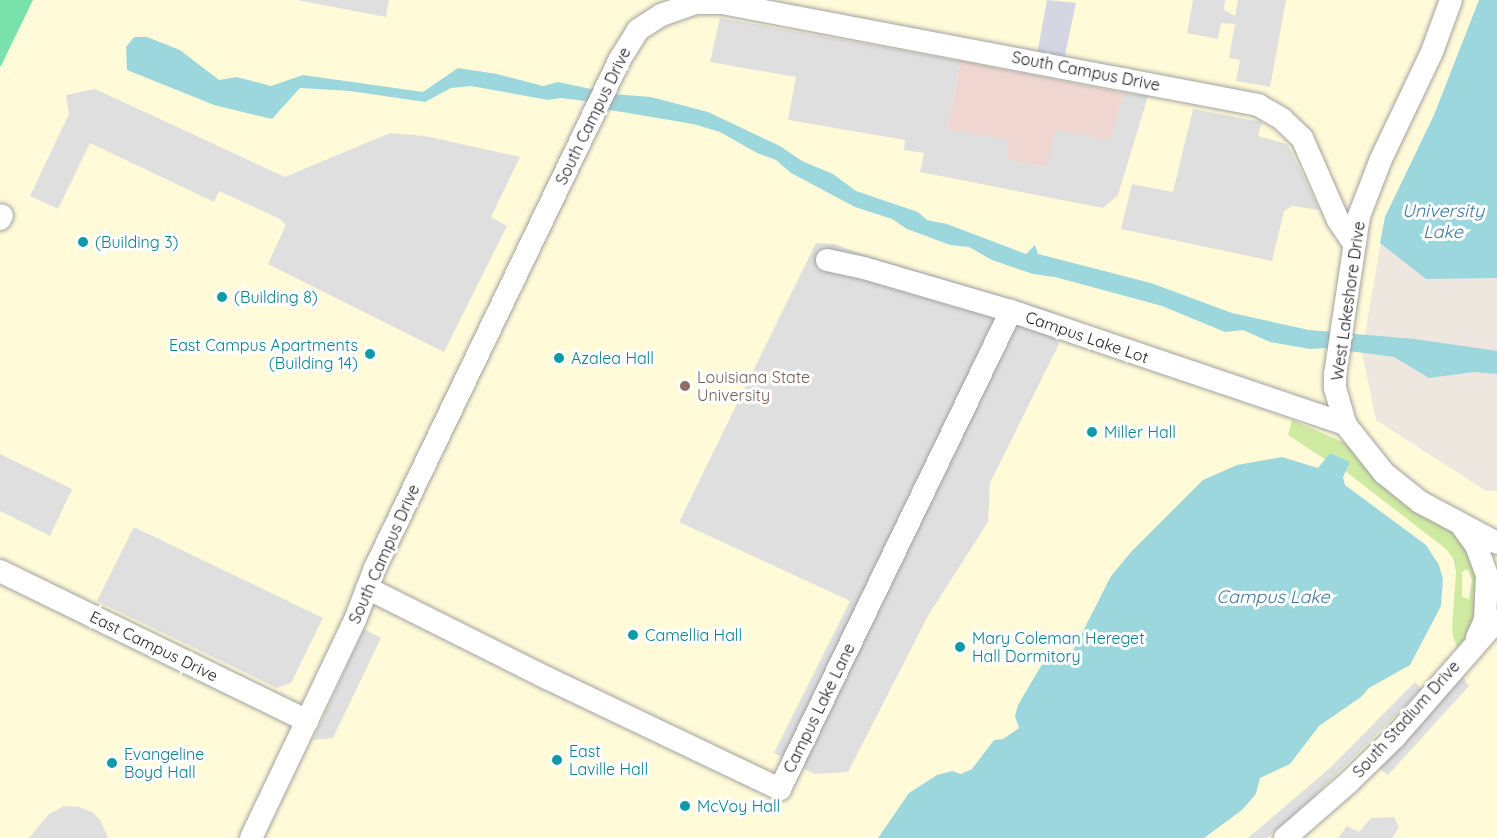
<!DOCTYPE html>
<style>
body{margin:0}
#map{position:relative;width:1497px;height:838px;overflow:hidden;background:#ede7e0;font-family:Quicksand,sans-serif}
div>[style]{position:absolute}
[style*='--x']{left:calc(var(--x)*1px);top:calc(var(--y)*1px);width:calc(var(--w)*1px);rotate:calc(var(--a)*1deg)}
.education>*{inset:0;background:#fffad7}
.military>*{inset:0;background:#f0d6d1}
.grass>*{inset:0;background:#cfeba2}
.pitch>*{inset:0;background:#79e1ac}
.parking>*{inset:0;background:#dfdfdf}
.plaza>*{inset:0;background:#d4d6e3}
.water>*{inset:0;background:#9dd7de}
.roads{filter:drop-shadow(0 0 2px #a2a2a2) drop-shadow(0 0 2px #a2a2a2)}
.minor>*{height:22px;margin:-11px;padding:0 11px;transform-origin:11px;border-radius:11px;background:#fff}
.dots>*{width:16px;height:16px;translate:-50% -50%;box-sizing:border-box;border:3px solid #fff;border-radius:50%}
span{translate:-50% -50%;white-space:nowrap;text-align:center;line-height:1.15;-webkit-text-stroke:6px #fff;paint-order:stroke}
.street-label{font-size:16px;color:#1b1b1b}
.culture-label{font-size:16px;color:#0d838f}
.left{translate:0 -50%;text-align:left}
.right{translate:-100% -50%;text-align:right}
.education-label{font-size:16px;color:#785e54}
.water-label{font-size:18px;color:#3f7a9d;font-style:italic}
</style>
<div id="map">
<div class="education">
<i style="clip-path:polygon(0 0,1479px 0,1434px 115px,1385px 217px,1362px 352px,1376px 420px,1486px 491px,1497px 491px,1497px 838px,0 838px)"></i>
</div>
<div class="military">
<i style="clip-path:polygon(961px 61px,1124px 93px,1111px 140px,1046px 167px,1005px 159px,1009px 141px,947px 129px)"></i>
</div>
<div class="grass">
<i style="clip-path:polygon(evenodd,1292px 420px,1343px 442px,1356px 452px,1456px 533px,1476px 559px,1474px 627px,1458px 649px,1453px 637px,1452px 627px,1456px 572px,1453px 558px,1446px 549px,1345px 471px,1350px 463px,1331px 453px,1326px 460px,1288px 435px,1292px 420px,1465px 570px,1468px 570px,1472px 580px,1469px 599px,1462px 597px,1462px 572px,1465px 570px)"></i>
</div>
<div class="pitch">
<i style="clip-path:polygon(0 0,33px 0,1px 66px,0 66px)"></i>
</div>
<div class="parking">
<i style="clip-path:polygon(297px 0,389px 0,386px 17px)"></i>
<i style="clip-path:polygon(1193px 0,1225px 0,1224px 10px,1235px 16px,1238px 0,1286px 0,1270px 87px,1236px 81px,1240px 60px,1229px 58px,1235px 24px,1221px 23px,1218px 39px,1187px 33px)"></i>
<i style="clip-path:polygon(720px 18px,961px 61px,947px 129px,1009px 140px,1006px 159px,1046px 167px,1056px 130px,1110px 140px,1124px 93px,1148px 96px,1118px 195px,1103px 208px,920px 172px,924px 153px,904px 150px,905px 140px,788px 120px,796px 77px,710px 62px)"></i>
<i style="clip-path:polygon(95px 89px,285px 177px,390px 133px,425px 136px,520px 157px,491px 217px,507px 226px,444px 352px,268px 264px,286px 225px,280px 219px,219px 191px,214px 202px,90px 143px,58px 209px,30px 196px,69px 114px,66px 95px)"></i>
<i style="clip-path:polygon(1193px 109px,1262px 122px,1258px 136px,1287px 144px,1300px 169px,1319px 210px,1292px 206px,1284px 211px,1272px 261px,1121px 229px,1132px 184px,1173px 192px)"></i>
<i style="clip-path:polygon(816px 243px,834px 244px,864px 255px,1052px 311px,1059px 344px,990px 483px,988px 522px,929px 614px,848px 772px,815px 774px,774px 753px,850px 601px,679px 522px)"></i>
<i style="clip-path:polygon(0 454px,72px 489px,50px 536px,0 511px)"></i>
<i style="clip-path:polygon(134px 527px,323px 618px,291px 683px,277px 688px,97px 601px)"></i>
<i style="clip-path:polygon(364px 629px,381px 638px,333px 738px,313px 740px)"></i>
<i style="clip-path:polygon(1460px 673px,1469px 686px,1388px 775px,1378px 767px)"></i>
<i style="clip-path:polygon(1415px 682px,1422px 689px,1307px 803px,1267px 838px,1248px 838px,1331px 767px)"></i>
<i style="clip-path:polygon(64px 806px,79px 807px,92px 812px,100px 820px,108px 838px,29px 838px,48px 815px)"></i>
<i style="clip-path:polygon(1394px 817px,1399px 827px,1392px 838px,1338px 838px,1347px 826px,1359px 832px,1371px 818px)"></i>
</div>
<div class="plaza">
<i style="clip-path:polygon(1047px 0,1076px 3px,1064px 60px,1037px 55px)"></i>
</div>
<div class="water">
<i style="clip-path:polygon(1479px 0,1497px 0,1497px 278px,1426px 279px,1380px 243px,1385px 217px,1434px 115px)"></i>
<i style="clip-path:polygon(134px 37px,147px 37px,180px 50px,219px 80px,237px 77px,271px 86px,303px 75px,423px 92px,458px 68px,497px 74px,543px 86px,558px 82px,614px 94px,651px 97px,708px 112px,780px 146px,802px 161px,833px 174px,856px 191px,918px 212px,927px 220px,947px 224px,1026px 254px,1035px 245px,1038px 254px,1151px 283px,1232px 313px,1309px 330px,1415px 339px,1497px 351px,1497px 374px,1474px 372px,1429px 378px,1394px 357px,1326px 348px,1310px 349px,1270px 342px,1243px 330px,1225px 332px,1162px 306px,1055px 277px,1033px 274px,992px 260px,969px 247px,950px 245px,907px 229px,892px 219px,855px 207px,791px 173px,776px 160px,757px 153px,720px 132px,693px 124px,610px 110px,585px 101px,561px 98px,548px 100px,471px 86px,451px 88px,425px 102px,350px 91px,300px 88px,272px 119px,214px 105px,127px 70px,126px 47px)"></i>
<i style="clip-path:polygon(1330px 453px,1350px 462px,1343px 477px,1345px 485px,1426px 545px,1439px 565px,1443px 579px,1441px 606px,1410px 665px,1369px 688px,1361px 697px,1319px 726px,1290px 764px,1260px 778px,1256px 794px,1242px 810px,1204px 838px,878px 838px,909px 793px,937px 775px,952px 771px,961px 774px,972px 769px,994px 740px,1003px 739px,1019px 728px,1015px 716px,1018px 705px,1041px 666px,1052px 657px,1074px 649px,1111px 576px,1131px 552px,1203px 480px,1237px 465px,1282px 457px,1318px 468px)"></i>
</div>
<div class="roads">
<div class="minor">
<i style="--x:1451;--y:0;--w:55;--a:110.1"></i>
<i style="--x:1432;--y:52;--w:119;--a:115.5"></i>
<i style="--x:1381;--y:159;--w:61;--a:111.1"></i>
<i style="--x:1359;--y:216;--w:160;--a:98.6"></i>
<i style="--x:1335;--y:374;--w:14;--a:90"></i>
<i style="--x:1335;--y:388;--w:37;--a:74"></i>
<i style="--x:1345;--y:424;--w:63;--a:51.5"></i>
<i style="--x:1384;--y:473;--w:46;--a:38.9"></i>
<i style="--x:1420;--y:502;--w:87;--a:28"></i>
<i style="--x:0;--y:219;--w:4;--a:-63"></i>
<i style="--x:827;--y:260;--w:38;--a:12"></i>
<i style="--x:864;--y:268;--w:153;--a:16.3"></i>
<i style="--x:1011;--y:311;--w:353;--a:18.7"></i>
<i style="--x:1462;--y:526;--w:24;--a:54"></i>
<i style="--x:1476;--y:545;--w:33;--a:70"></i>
<i style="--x:1487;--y:576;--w:44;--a:92.6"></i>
<i style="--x:1485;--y:620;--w:20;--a:114"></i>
<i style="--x:0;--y:571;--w:342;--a:26"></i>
<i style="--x:367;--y:588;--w:201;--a:26.6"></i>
<i style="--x:547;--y:678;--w:258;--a:25.5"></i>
<i style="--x:780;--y:789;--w:531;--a:-64.21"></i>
<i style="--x:251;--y:838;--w:242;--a:-64.5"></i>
<i style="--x:355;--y:620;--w:56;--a:-69"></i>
<i style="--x:375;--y:568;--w:565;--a:-64.3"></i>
<i style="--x:620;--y:59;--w:34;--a:-58"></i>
<i style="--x:638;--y:30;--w:27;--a:-33"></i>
<i style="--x:661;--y:15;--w:37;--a:-19"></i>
<i style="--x:696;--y:3;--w:26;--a:0"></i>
<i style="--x:722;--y:3;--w:546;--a:10.77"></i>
<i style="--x:1258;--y:105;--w:28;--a:30"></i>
<i style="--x:1282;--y:119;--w:28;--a:44"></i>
<i style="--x:1302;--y:138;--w:90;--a:66.3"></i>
<i style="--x:1338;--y:220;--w:29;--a:56"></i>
<i style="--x:1285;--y:838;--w:84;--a:-41.1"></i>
<i style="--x:1348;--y:783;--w:66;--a:-44.4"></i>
<i style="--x:1395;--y:737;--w:155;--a:-48.9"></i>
</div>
</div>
<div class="dots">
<i style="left:83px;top:242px;background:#0f9aa8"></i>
<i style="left:222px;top:297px;background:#0f9aa8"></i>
<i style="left:370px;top:354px;background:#0f9aa8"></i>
<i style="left:559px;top:358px;background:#0f9aa8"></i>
<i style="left:685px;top:386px;background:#8d6e63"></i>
<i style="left:1092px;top:432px;background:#0f9aa8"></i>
<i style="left:633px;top:635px;background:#0f9aa8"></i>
<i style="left:960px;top:647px;background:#0f9aa8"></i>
<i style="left:557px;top:760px;background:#0f9aa8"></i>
<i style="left:112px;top:763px;background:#0f9aa8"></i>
<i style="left:685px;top:806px;background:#0f9aa8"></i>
</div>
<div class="street-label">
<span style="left:1086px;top:71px;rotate:11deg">South Campus Drive</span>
<span style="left:593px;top:116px;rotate:-64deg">South Campus Drive</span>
<span style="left:1348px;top:301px;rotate:-82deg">West Lakeshore Drive</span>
<span style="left:1087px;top:337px;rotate:19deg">Campus Lake Lot</span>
<span style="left:384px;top:554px;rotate:-66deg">South Campus Drive</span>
<span style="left:154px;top:646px;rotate:26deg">East Campus Drive</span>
<span style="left:819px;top:708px;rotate:-64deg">Campus Lake Lane</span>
<span style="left:1406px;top:719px;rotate:-48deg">South Stadium Drive</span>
</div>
<div class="culture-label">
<span class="left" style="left:95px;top:242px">(Building 3)</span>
<span class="left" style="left:234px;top:297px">(Building 8)</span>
<span class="right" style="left:358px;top:354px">East Campus Apartments<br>(Building 14)</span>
<span class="left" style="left:571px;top:358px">Azalea Hall</span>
<span class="left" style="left:1104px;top:432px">Miller Hall</span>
<span class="left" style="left:645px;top:635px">Camellia Hall</span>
<span class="left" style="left:972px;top:647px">Mary Coleman Hereget<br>Hall Dormitory</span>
<span class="left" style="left:569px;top:760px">East<br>Laville Hall</span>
<span class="left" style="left:124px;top:763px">Evangeline<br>Boyd Hall</span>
<span class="left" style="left:697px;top:806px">McVoy Hall</span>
</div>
<div class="education-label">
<span class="left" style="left:697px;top:386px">Louisiana State<br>University</span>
</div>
<div class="water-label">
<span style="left:1443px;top:222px">University<br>Lake</span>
<span style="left:1273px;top:597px">Campus Lake</span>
</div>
</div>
